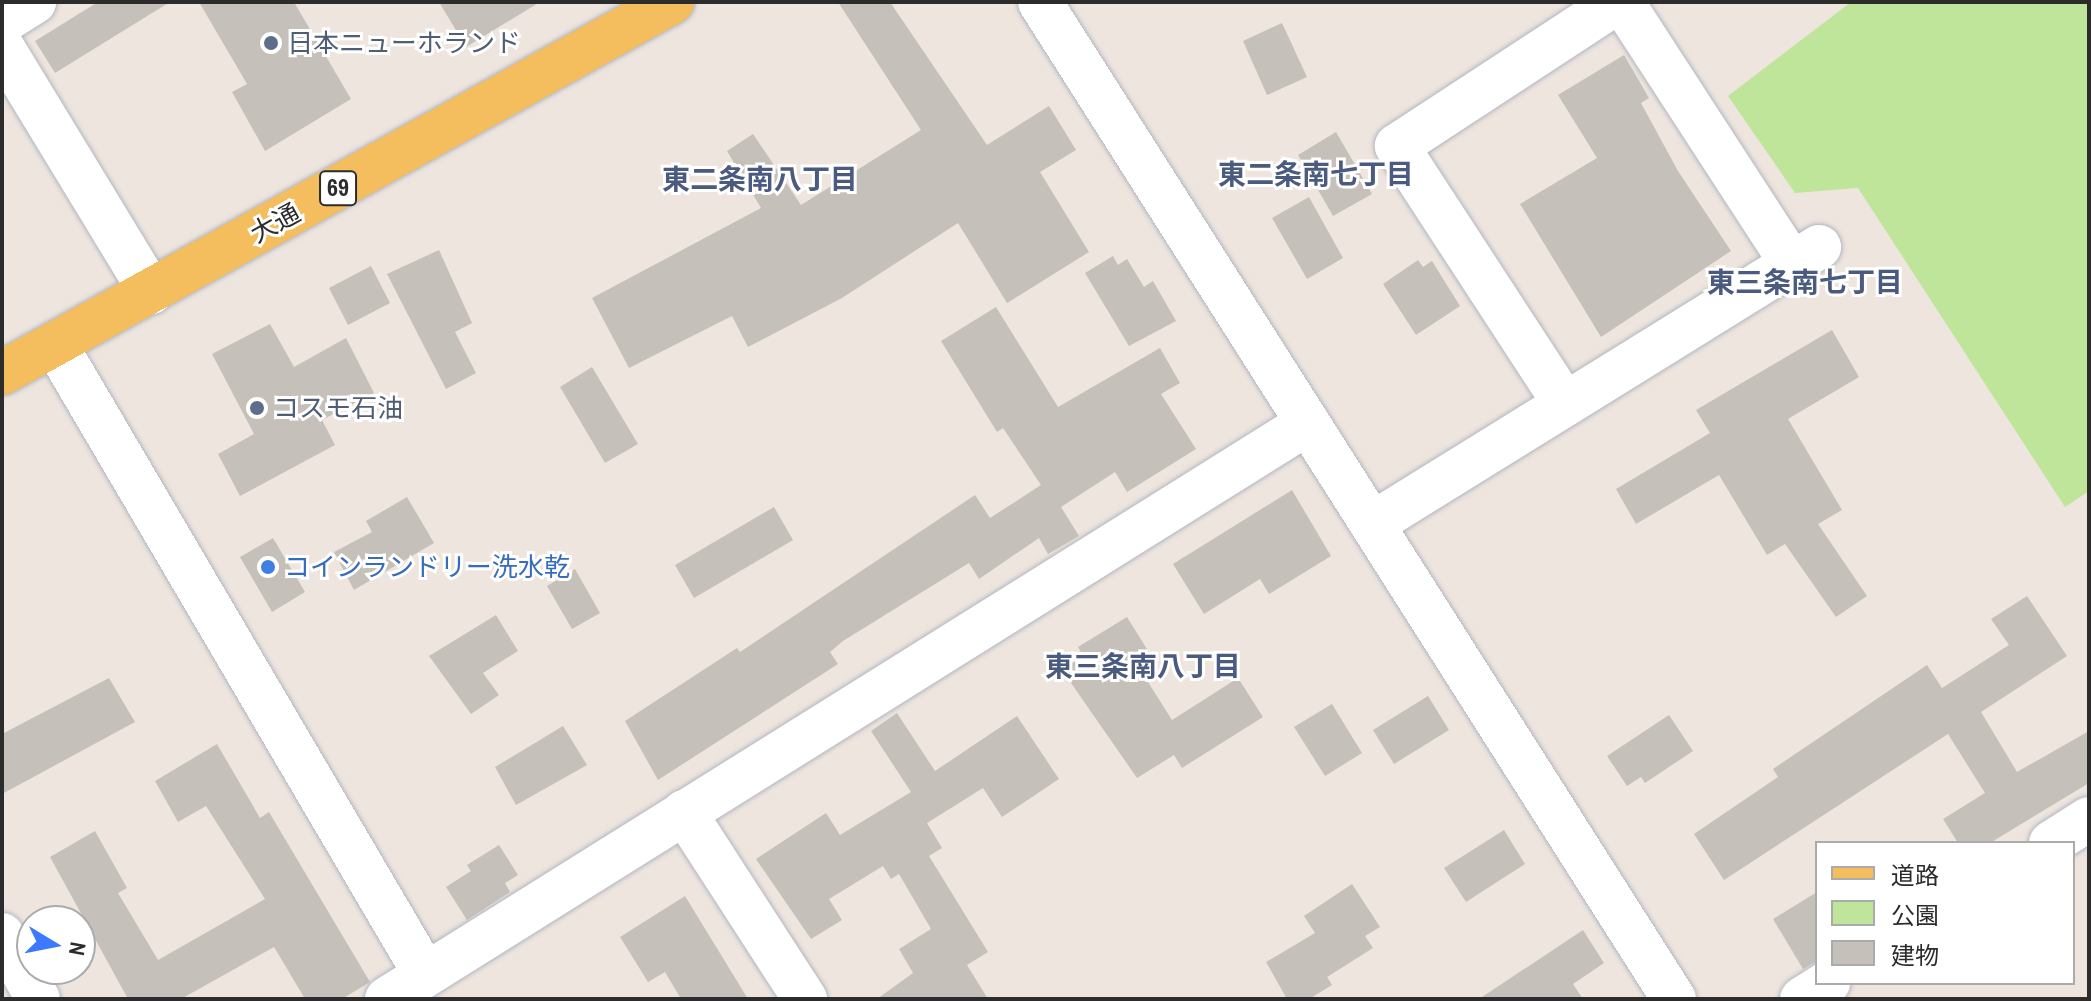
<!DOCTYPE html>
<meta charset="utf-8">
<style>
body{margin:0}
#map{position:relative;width:2091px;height:1001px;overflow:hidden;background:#eee5de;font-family:"Archivo Narrow","Noto Sans JP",sans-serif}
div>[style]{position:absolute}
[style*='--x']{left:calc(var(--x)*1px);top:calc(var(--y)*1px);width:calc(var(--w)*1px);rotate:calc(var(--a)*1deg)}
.green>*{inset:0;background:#bee59a}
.building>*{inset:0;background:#c6c0ba}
.roads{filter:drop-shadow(0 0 2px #b2b6c0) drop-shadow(0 0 2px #b2b6c0)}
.minor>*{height:44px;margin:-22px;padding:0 22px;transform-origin:22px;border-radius:22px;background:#fff}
.major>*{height:44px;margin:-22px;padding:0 22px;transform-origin:22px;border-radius:22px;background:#f4bd5d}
.dots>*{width:22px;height:22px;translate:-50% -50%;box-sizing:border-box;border:4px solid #fff;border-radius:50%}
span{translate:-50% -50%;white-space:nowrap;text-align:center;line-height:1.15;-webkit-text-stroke:6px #fff;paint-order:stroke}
.shield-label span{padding:2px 6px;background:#fff;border:2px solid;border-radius:6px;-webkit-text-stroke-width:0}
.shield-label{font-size:24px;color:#2c2c2c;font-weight:700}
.service-label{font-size:26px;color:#4e5e75}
.left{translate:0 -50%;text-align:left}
.street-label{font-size:26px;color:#2c2c2c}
.shop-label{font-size:26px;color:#366cbe}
.neighbourhood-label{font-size:28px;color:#4b5b7f;font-weight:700}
.frame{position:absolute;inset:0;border:4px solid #2c2c2c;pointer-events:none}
.legend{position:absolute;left:1815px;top:841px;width:260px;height:144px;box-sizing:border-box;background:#fff;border:2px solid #ababab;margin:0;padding:10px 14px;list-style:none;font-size:24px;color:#2c2c2c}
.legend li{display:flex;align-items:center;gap:16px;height:40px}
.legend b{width:40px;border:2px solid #ababab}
.north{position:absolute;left:16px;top:905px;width:80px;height:80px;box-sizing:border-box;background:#fff;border:2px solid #ababab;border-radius:50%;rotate:100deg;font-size:22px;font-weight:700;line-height:32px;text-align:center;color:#2c2c2c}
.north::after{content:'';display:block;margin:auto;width:28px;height:36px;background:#3b7afe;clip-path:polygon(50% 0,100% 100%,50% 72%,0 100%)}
</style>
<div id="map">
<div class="green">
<i style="clip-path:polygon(1851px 2px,2089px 2px,2089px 491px,2065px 507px,1858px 188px,1795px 193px,1728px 96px)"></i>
</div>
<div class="building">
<i style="clip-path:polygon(98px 2px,170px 2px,55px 73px,35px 41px)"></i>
<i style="clip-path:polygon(199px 2px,294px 2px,351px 99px,265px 151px,232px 92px,247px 84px)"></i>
<i style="clip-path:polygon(439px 2px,540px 2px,466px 47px)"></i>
<i style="clip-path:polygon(838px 2px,890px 2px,987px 145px,1049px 106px,1076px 150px,1040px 172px,1089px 252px,1007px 303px,958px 223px,842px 298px,748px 347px,732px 316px,629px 368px,592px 298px,761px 208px,727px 151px,753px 134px,801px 205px,921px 130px)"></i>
<i style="clip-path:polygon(1282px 23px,1307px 77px,1267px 95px,1243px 41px)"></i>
<i style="clip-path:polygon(1624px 55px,1649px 98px,1641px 103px,1678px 171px,1731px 251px,1601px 337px,1520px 204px,1597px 158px,1558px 95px)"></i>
<i style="clip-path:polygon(1336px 132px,1372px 194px,1333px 216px,1298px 155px)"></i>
<i style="clip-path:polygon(1309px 197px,1343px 258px,1307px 279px,1272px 218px)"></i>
<i style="clip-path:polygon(439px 250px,472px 323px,455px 332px,476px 373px,446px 389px,387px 274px)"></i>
<i style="clip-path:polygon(1113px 256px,1118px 265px,1127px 259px,1144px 287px,1153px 281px,1176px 321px,1129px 346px,1085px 273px)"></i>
<i style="clip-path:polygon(1418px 260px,1423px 267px,1432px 261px,1460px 306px,1416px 335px,1383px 284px)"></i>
<i style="clip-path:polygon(371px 266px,390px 303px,348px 325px,329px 288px)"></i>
<i style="clip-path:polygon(996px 307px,1058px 407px,1160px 348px,1180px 383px,1161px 394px,1196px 449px,1127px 492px,1115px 472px,1061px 507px,1079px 536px,1048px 554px,1039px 538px,979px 579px,969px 563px,843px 641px,830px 652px,838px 664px,658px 780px,625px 721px,737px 648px,740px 652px,975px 495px,990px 518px,1041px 485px,1003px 428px,997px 432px,941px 341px)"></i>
<i style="clip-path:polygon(270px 324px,294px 367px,346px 338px,374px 393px,322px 420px,335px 445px,240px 496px,218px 454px,254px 434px,212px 354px)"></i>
<i style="clip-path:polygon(1832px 330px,1859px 377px,1788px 419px,1842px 510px,1818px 524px,1867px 596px,1836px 617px,1785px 544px,1767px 555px,1719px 475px,1636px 524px,1616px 489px,1710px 433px,1696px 410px)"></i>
<i style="clip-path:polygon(592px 367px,638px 444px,605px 463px,560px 387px)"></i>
<i style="clip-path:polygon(1292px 490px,1331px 556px,1269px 594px,1260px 579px,1204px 614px,1173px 564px)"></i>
<i style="clip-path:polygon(407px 497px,434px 543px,354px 590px,334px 552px,372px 532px,366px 521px)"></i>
<i style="clip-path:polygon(774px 507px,793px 540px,694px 598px,675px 565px)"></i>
<i style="clip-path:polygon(273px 538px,305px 592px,272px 612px,240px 557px)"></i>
<i style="clip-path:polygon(575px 569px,600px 613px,572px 629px,547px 586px)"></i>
<i style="clip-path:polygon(2027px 596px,2067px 656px,1981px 712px,2017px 772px,2089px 731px,2089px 783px,1990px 843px,1958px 843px,1943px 819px,1985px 793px,1948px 734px,1724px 880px,1694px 834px,1778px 777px,1773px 769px,1927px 665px,1942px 688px,2009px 645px,1991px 619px)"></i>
<i style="clip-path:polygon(496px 615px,518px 651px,483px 673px,499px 695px,471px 714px,429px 656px)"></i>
<i style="clip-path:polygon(1127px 617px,1150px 654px,1136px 663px,1172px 720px,1238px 678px,1263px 717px,1182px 768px,1174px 755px,1137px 778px,1062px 670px,1083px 656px,1078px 647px)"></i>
<i style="clip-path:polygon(109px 678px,135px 722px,2px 794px,2px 734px)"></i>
<i style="clip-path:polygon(1428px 696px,1449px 730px,1394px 764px,1373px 730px)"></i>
<i style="clip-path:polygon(1332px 704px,1362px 753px,1325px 776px,1294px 727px)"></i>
<i style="clip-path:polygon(897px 713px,935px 771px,1017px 716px,1059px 779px,1002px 817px,983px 788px,927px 823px,942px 848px,929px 856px,988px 952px,967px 965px,988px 999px,877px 999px,913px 973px,899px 949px,931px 929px,899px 874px,891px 879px,883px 866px,829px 899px,842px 920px,811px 939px,756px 859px,826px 813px,840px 835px,911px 792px,871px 731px)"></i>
<i style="clip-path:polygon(1669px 715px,1693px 751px,1645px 783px,1641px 777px,1627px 786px,1607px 756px)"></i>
<i style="clip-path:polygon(563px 726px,587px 765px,516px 805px,495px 767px)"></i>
<i style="clip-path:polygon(217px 744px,260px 818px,269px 812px,370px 982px,342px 999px,305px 999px,274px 947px,181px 999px,128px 999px,50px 857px,95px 831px,127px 888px,118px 893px,158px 960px,265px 899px,206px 806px,178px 822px,155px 781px)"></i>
<i style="clip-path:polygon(1504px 830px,1525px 864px,1466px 902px,1444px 868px)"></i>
<i style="clip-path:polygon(499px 845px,518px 875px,505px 883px,510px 892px,467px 920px,446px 887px,471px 871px,467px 865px)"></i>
<i style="clip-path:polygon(1352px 884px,1380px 927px,1365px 936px,1373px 948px,1327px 977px,1332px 985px,1309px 999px,1287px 999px,1266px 962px,1315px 933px,1304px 916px)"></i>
<i style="clip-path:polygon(1817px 892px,1817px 961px,1803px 969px,1773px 919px)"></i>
<i style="clip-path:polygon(685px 896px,748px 999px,681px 999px,665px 972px,648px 982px,620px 937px)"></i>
<i style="clip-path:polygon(1583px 930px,1604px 963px,1573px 984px,1583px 999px,1479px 999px)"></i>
</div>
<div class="roads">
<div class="minor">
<i style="--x:1040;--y:2;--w:1182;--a:57.55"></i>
<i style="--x:1622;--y:2;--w:312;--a:57"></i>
<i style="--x:2;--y:22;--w:38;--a:-32"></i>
<i style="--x:2;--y:47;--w:287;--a:58.7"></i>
<i style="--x:55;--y:344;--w:731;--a:59.57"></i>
<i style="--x:1565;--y:404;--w:308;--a:-123.1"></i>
<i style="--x:1397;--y:146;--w:263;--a:-33.2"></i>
<i style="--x:1372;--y:524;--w:526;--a:-31.79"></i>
<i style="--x:684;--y:812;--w:223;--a:57.1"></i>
<i style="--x:2051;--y:843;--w:45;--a:-32.3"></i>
<i style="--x:2;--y:935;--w:73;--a:60.6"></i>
<i style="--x:387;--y:999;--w:1086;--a:-32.02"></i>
<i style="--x:1802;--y:999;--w:31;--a:-32"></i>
</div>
<div class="major">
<i style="--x:2;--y:373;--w:766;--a:-28.97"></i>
</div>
</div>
<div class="dots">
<i style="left:271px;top:43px;background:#5c6f8a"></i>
<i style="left:257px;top:408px;background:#5c6f8a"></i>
<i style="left:268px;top:567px;background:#3f7fe0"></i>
</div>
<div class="shield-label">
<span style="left:338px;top:188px">69</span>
</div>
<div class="service-label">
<span class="left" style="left:287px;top:43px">日本ニューホランド</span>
<span class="left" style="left:273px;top:408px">コスモ石油</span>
</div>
<div class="street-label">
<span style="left:275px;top:223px;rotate:-29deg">大通</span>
</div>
<div class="shop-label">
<span class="left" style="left:284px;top:567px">コインランドリー洗水乾</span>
</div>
<div class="neighbourhood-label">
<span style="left:1316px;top:174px">東二条南七丁目</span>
<span style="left:760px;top:179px">東二条南八丁目</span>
<span style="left:1805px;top:282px">東三条南七丁目</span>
<span style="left:1143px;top:666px">東三条南八丁目</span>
</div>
<div class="frame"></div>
<ul class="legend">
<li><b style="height:10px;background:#f4bd5d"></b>道路</li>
<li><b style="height:22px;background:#bee59a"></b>公園</li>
<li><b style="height:22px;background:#c6c0ba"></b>建物</li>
</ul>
<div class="north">N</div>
</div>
